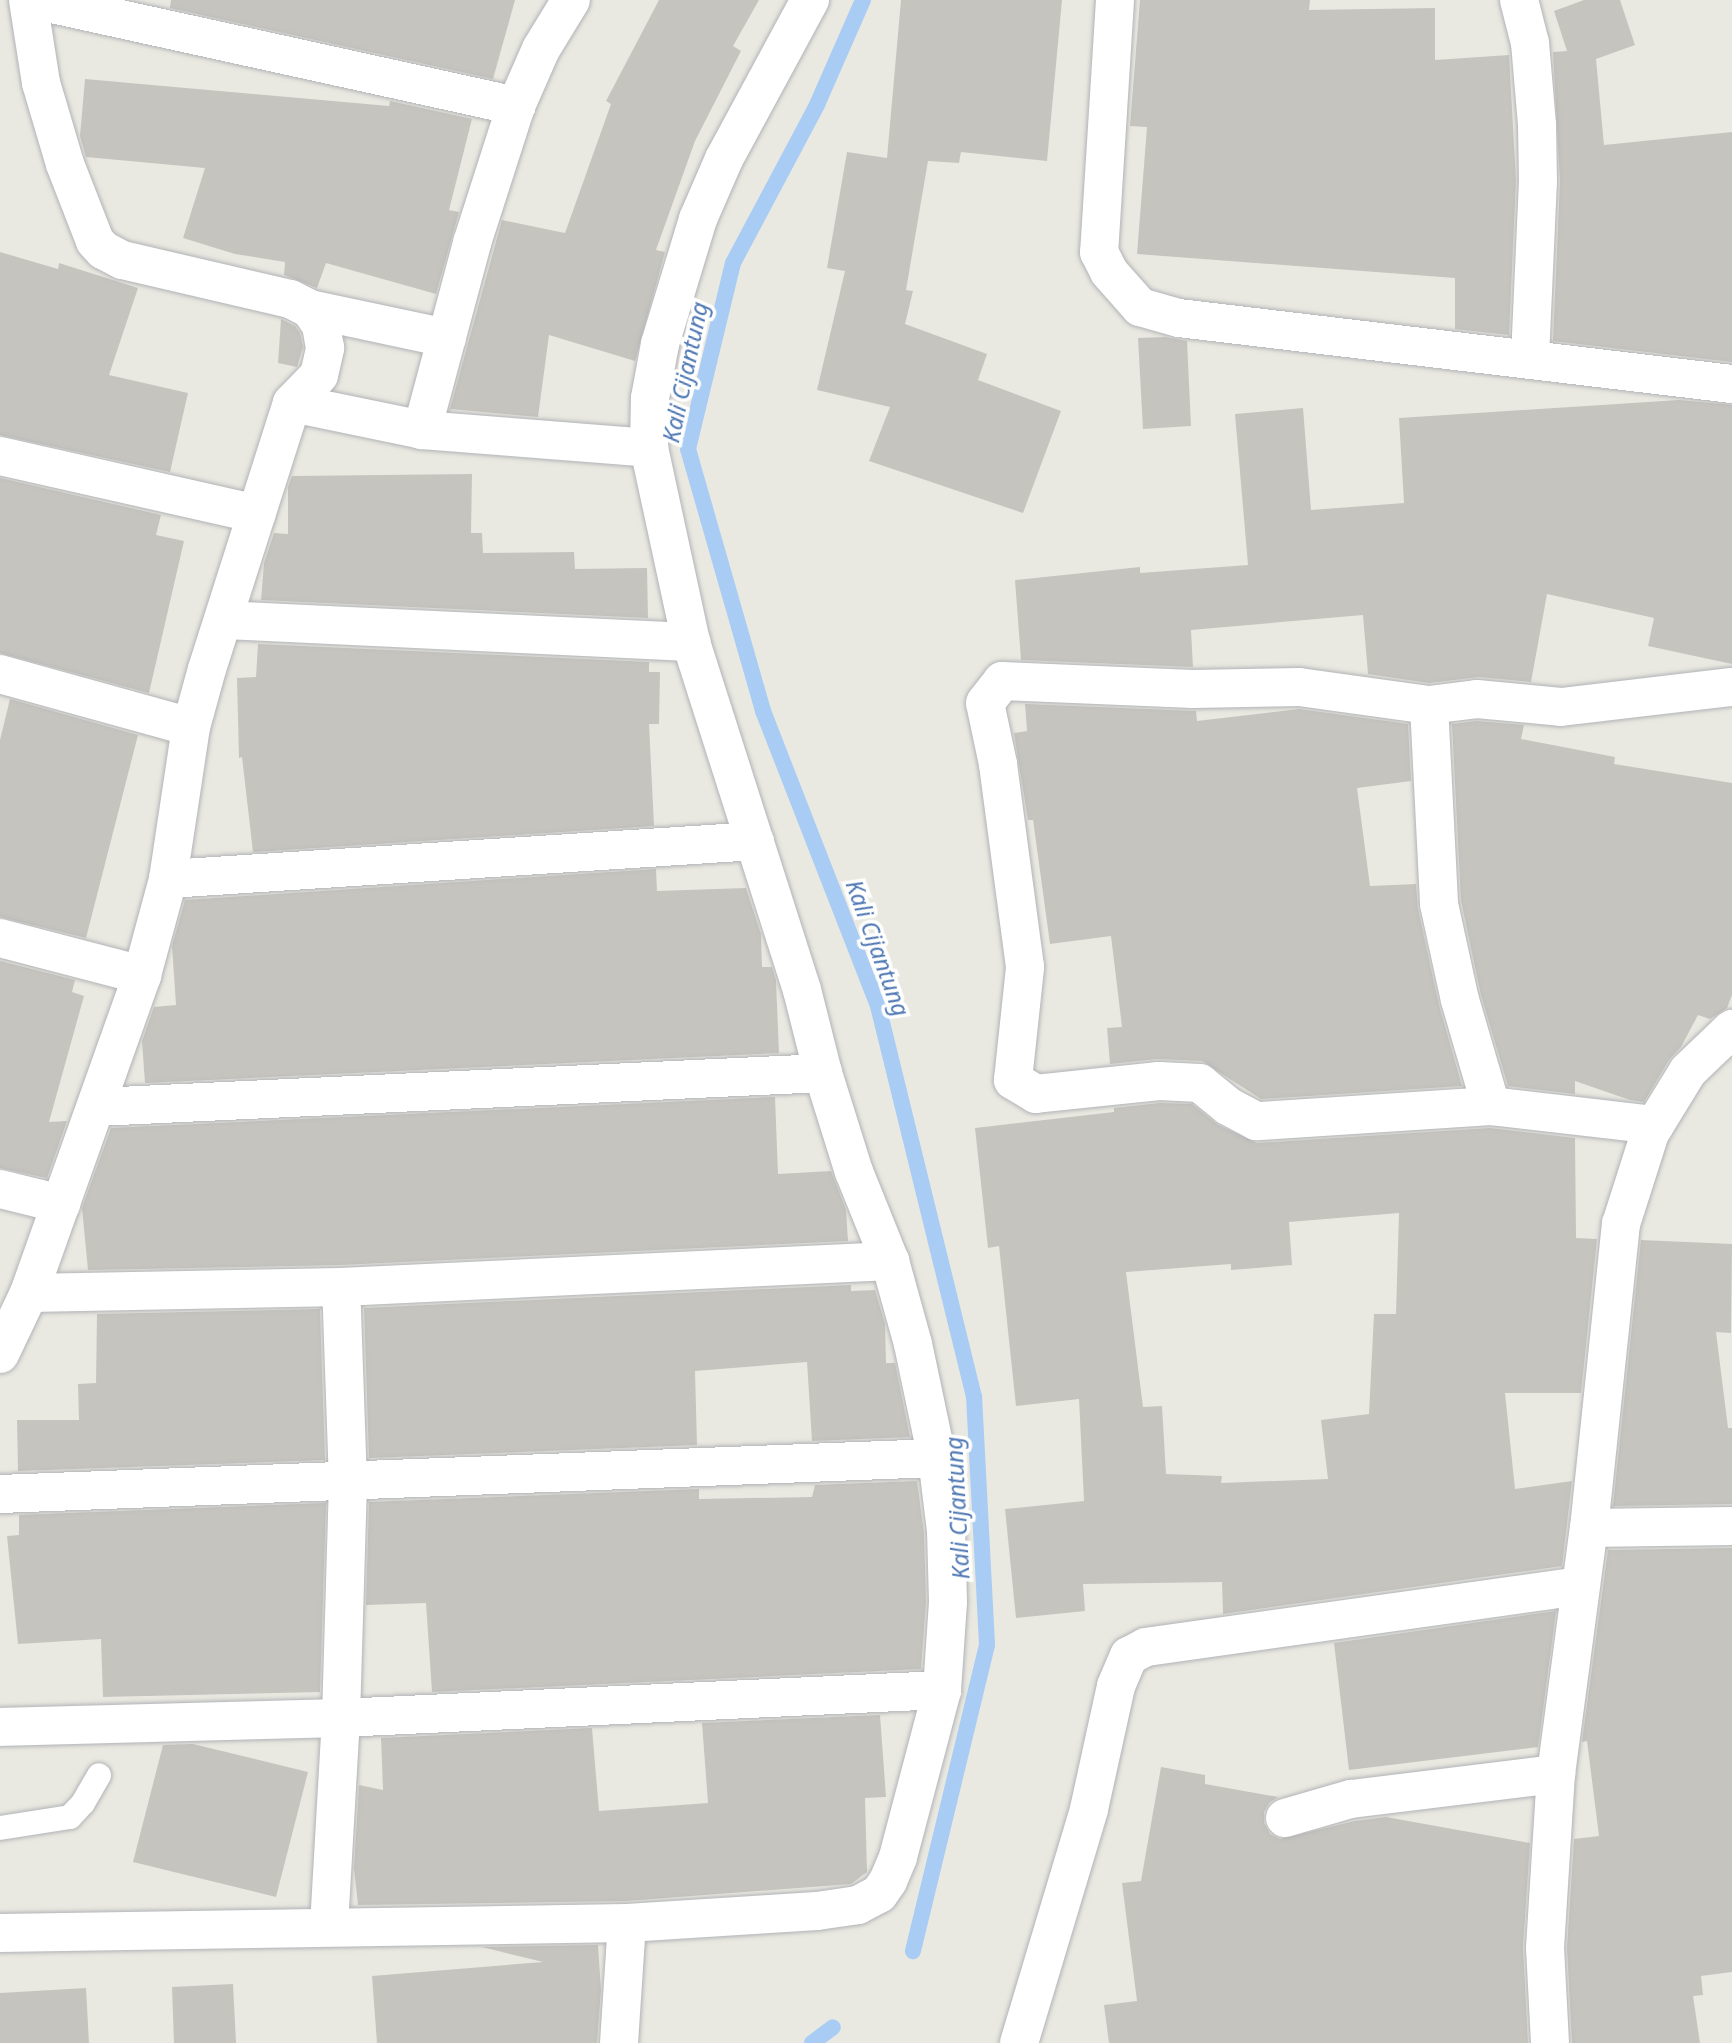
<!DOCTYPE html>
<style>
body{margin:0}
#map{position:relative;width:1732px;height:2043px;overflow:hidden;background:#eae9e1;font-family:"Noto Sans",sans-serif}
div>[style]{position:absolute}
[style*='--x']{left:calc(var(--x)*1px);top:calc(var(--y)*1px);width:calc(var(--w)*1px);rotate:calc(var(--a)*1deg)}
.stream>*{height:16px;margin:-8px;padding:0 8px;transform-origin:8px;border-radius:8px;background:#a8ccf4}
.building>*{inset:0;background:#c6c4be}
.roads{filter:drop-shadow(0 0 2px #b1b3b7) drop-shadow(0 0 2px #b1b3b7)}
.lane>*{height:24px;margin:-12px;padding:0 12px;transform-origin:12px;border-radius:12px;background:#fff}
.street>*{height:38px;margin:-19px;padding:0 19px;transform-origin:19px;border-radius:19px;background:#fff}
span{translate:-50% -50%;white-space:nowrap;text-align:center;line-height:1.15;-webkit-text-stroke:7px #fff;paint-order:stroke}
.water-label{font-size:23px;color:#4e77b3;font-style:italic}
</style>
<div id="map">
<div class="stream">
<i style="--x:863;--y:0;--w:115;--a:113.7"></i>
<i style="--x:817;--y:105;--w:179;--a:118"></i>
<i style="--x:733;--y:263;--w:191;--a:103.6"></i>
<i style="--x:688;--y:449;--w:273;--a:74"></i>
<i style="--x:763;--y:711;--w:317;--a:68.7"></i>
<i style="--x:878;--y:1006;--w:402;--a:76.2"></i>
<i style="--x:974;--y:1396;--w:249;--a:87"></i>
<i style="--x:987;--y:1645;--w:315;--a:103.6"></i>
<i style="--x:812;--y:2043;--w:26;--a:-37"></i>
</div>
<div class="building">
<i style="clip-path:polygon(171px 0,515px 0,493px 79px,170px 8px)"></i>
<i style="clip-path:polygon(659px 0,759px 0,733px 46px,741px 51px,695px 141px,656px 250px,665px 252px,635px 361px,549px 335px,538px 417px,450px 409px,502px 220px,565px 233px,611px 104px,606px 101px)"></i>
<i style="clip-path:polygon(901px 0,1062px 0,1047px 161px,961px 152px,959px 163px,928px 161px,906px 290px,913px 291px,905px 324px,987px 354px,978px 380px,1061px 411px,1023px 513px,869px 461px,890px 407px,817px 390px,845px 271px,827px 268px,847px 152px,887px 158px)"></i>
<i style="clip-path:polygon(1140px 0,1310px 0,1309px 10px,1435px 8px,1435px 60px,1509px 55px,1516px 181px,1509px 335px,1455px 329px,1455px 278px,1137px 254px,1147px 127px,1130px 126px)"></i>
<i style="clip-path:polygon(1584px 0,1620px 0,1635px 45px,1596px 59px,1604px 145px,1732px 132px,1732px 362px,1553px 341px,1560px 181px,1553px 52px,1567px 51px,1554px 11px)"></i>
<i style="clip-path:polygon(85px 79px,389px 106px,390px 101px,472px 119px,449px 210px,459px 212px,436px 294px,326px 263px,317px 288px,284px 275px,285px 262px,235px 254px,183px 238px,205px 168px,86px 157px,80px 136px)"></i>
<i style="clip-path:polygon(0 252px,58px 269px,59px 263px,138px 288px,109px 375px,188px 393px,170px 472px,0 435px)"></i>
<i style="clip-path:polygon(281px 319px,295px 326px,300px 333px,303px 347px,297px 367px,278px 363px)"></i>
<i style="clip-path:polygon(1165px 337px,1187px 341px,1191px 426px,1143px 429px,1138px 338px)"></i>
<i style="clip-path:polygon(1679px 400px,1732px 405px,1732px 664px,1648px 646px,1654px 618px,1547px 594px,1531px 682px,1479px 677px,1429px 683px,1368px 674px,1363px 615px,1191px 630px,1193px 667px,1021px 660px,1015px 580px,1140px 567px,1140px 573px,1248px 565px,1235px 414px,1303px 408px,1311px 510px,1404px 503px,1399px 418px)"></i>
<i style="clip-path:polygon(472px 474px,471px 533px,482px 533px,483px 553px,574px 552px,575px 569px,647px 568px,648px 618px,261px 600px,264px 563px,274px 533px,288px 534px,288px 487px,292px 476px)"></i>
<i style="clip-path:polygon(0 478px,161px 515px,156px 535px,184px 541px,149px 693px,0 653px)"></i>
<i style="clip-path:polygon(258px 644px,649px 662px,649px 672px,660px 672px,659px 724px,649px 724px,654px 826px,253px 852px,242px 757px,239px 758px,237px 678px,256px 677px)"></i>
<i style="clip-path:polygon(10px 699px,138px 735px,86px 938px,0 917px,0 740px)"></i>
<i style="clip-path:polygon(1025px 704px,1196px 711px,1197px 721px,1299px 709px,1408px 724px,1411px 781px,1357px 788px,1370px 886px,1416px 884px,1418px 909px,1439px 1005px,1462px 1086px,1261px 1099px,1202px 1061px,1157px 1059px,1110px 1064px,1107px 1028px,1122px 1027px,1111px 936px,1050px 944px,1033px 820px,1028px 820px,1014px 733px,1027px 731px)"></i>
<i style="clip-path:polygon(1477px 721px,1524px 725px,1521px 739px,1615px 757px,1614px 764px,1732px 783px,1732px 995px,1727px 1008px,1710px 1019px,1698px 1015px,1681px 1047px,1669px 1060px,1644px 1102px,1630px 1100px,1575px 1081px,1575px 1094px,1508px 1086px,1481px 995px,1461px 901px,1452px 724px)"></i>
<i style="clip-path:polygon(656px 869px,657px 891px,746px 888px,761px 934px,762px 967px,772px 967px,776px 980px,779px 1053px,145px 1083px,142px 1041px,154px 1007px,176px 1005px,172px 946px,185px 900px)"></i>
<i style="clip-path:polygon(0 961px,75px 980px,72px 992px,84px 996px,49px 1122px,67px 1121px,47px 1178px,0 1168px)"></i>
<i style="clip-path:polygon(775px 1097px,778px 1174px,831px 1171px,846px 1210px,848px 1241px,340px 1265px,88px 1270px,82px 1208px,111px 1128px)"></i>
<i style="clip-path:polygon(evenodd,1160px 1103px,1192px 1104px,1218px 1125px,1257px 1143px,1490px 1128px,1575px 1138px,1576px 1238px,1597px 1239px,1581px 1393px,1505px 1393px,1515px 1489px,1572px 1481px,1562px 1566px,1223px 1614px,1222px 1582px,1083px 1584px,1085px 1611px,1016px 1618px,1005px 1509px,1084px 1501px,1079px 1399px,1016px 1406px,999px 1246px,988px 1248px,975px 1128px,1114px 1112px,1114px 1108px,1160px 1103px,1399px 1213px,1396px 1314px,1374px 1314px,1369px 1414px,1321px 1420px,1328px 1479px,1221px 1483px,1222px 1476px,1166px 1474px,1162px 1406px,1143px 1407px,1126px 1272px,1231px 1264px,1231px 1270px,1292px 1265px,1289px 1222px,1399px 1213px)"></i>
<i style="clip-path:polygon(1641px 1240px,1732px 1244px,1731px 1333px,1716px 1332px,1728px 1428px,1732px 1428px,1732px 1504px,1613px 1506px)"></i>
<i style="clip-path:polygon(851px 1285px,851px 1291px,875px 1290px,885px 1324px,886px 1363px,895px 1363px,910px 1437px,812px 1441px,807px 1362px,695px 1371px,697px 1445px,369px 1458px,364px 1308px)"></i>
<i style="clip-path:polygon(320px 1309px,325px 1460px,18px 1471px,17px 1420px,79px 1420px,78px 1384px,96px 1383px,97px 1314px)"></i>
<i style="clip-path:polygon(917px 1481px,924px 1533px,926px 1602px,921px 1669px,432px 1692px,426px 1603px,366px 1605px,369px 1502px,699px 1489px,699px 1499px,812px 1497px,815px 1485px)"></i>
<i style="clip-path:polygon(326px 1503px,320px 1692px,103px 1697px,101px 1639px,18px 1644px,7px 1536px,19px 1535px,19px 1515px)"></i>
<i style="clip-path:polygon(1732px 1548px,1732px 1972px,1701px 1976px,1703px 1995px,1693px 1996px,1700px 2043px,1572px 2043px,1567px 1948px,1574px 1839px,1599px 1836px,1587px 1741px,1582px 1742px,1608px 1550px)"></i>
<i style="clip-path:polygon(1556px 1611px,1538px 1747px,1349px 1770px,1334px 1643px)"></i>
<i style="clip-path:polygon(880px 1715px,886px 1797px,865px 1798px,867px 1872px,851px 1884px,626px 1901px,358px 1905px,354px 1868px,359px 1785px,383px 1790px,381px 1738px,592px 1728px,599px 1811px,708px 1803px,702px 1723px)"></i>
<i style="clip-path:polygon(193px 1744px,308px 1772px,276px 1897px,133px 1862px,163px 1745px)"></i>
<i style="clip-path:polygon(1161px 1767px,1205px 1775px,1205px 1784px,1278px 1797px,1269px 1803px,1264px 1812px,1264px 1823px,1270px 1834px,1280px 1839px,1355px 1821px,1386px 1817px,1530px 1843px,1523px 1947px,1528px 2043px,1109px 2043px,1104px 2005px,1137px 2001px,1122px 1883px,1141px 1881px)"></i>
<i style="clip-path:polygon(598px 1945px,601px 1990px,597px 2043px,377px 2043px,372px 1976px,543px 1962px,482px 1947px)"></i>
<i style="clip-path:polygon(233px 1984px,236px 2043px,174px 2043px,172px 1987px)"></i>
<i style="clip-path:polygon(86px 1988px,89px 2043px,0 2043px,0 1993px)"></i>
</div>
<div class="roads">
<div class="lane">
<i style="--x:0;--y:1828;--w:71;--a:-8.9"></i>
<i style="--x:70;--y:1817;--w:19;--a:-47"></i>
<i style="--x:83;--y:1803;--w:32;--a:-60"></i>
</div>
<div class="street">
<i style="--x:34;--y:0;--w:494;--a:12.4"></i>
<i style="--x:1115;--y:0;--w:253;--a:93.6"></i>
<i style="--x:1099;--y:252;--w:22;--a:63"></i>
<i style="--x:1109;--y:272;--w:47;--a:48.5"></i>
<i style="--x:1140;--y:307;--w:41;--a:15.8"></i>
<i style="--x:1179;--y:318;--w:557;--a:6.81"></i>
<i style="--x:1519;--y:0;--w:44;--a:75.7"></i>
<i style="--x:1530;--y:43;--w:82;--a:85.1"></i>
<i style="--x:1537;--y:125;--w:56;--a:89"></i>
<i style="--x:1538;--y:181;--w:177;--a:92.6"></i>
<i style="--x:310;--y:309;--w:140;--a:12"></i>
<i style="--x:292;--y:403;--w:133;--a:11.7"></i>
<i style="--x:422;--y:430;--w:228;--a:4.5"></i>
<i style="--x:422;--y:430;--w:194;--a:-75"></i>
<i style="--x:472;--y:243;--w:144;--a:-72.2"></i>
<i style="--x:516;--y:106;--w:62;--a:-66.3"></i>
<i style="--x:541;--y:49;--w:57;--a:-58.5"></i>
<i style="--x:0;--y:456;--w:263;--a:12.7"></i>
<i style="--x:224;--y:620;--w:468;--a:2.7"></i>
<i style="--x:0;--y:674;--w:198;--a:15.5"></i>
<i style="--x:1429;--y:705;--w:199;--a:87.1"></i>
<i style="--x:1439;--y:904;--w:98;--a:77.7"></i>
<i style="--x:1460;--y:1000;--w:110;--a:73.7"></i>
<i style="--x:168;--y:879;--w:588;--a:-3.7"></i>
<i style="--x:0;--y:938;--w:147;--a:14.6"></i>
<i style="--x:97;--y:1107;--w:727;--a:-2.68"></i>
<i style="--x:1655;--y:1125;--w:165;--a:-173.4"></i>
<i style="--x:1491;--y:1106;--w:235;--a:176.3"></i>
<i style="--x:1256;--y:1121;--w:32;--a:-152"></i>
<i style="--x:1228;--y:1106;--w:36;--a:-141"></i>
<i style="--x:1200;--y:1083;--w:41;--a:-177.2"></i>
<i style="--x:1159;--y:1081;--w:124;--a:174"></i>
<i style="--x:1036;--y:1094;--w:27;--a:-149"></i>
<i style="--x:1013;--y:1080;--w:114;--a:-83.9"></i>
<i style="--x:1025;--y:967;--w:205;--a:-97.6"></i>
<i style="--x:998;--y:764;--w:62;--a:-102"></i>
<i style="--x:985;--y:703;--w:28;--a:-52"></i>
<i style="--x:1002;--y:681;--w:191;--a:2.4"></i>
<i style="--x:1193;--y:689;--w:106;--a:-1.1"></i>
<i style="--x:1299;--y:687;--w:131;--a:7.9"></i>
<i style="--x:1429;--y:705;--w:48;--a:-7.1"></i>
<i style="--x:1477;--y:699;--w:84;--a:5.4"></i>
<i style="--x:1561;--y:707;--w:172;--a:-6.7"></i>
<i style="--x:0;--y:1189;--w:63;--a:13.8"></i>
<i style="--x:29;--y:1293;--w:312;--a:-1.1"></i>
<i style="--x:341;--y:1287;--w:550;--a:-2.71"></i>
<i style="--x:0;--y:1354;--w:68;--a:-64.6"></i>
<i style="--x:29;--y:1293;--w:337;--a:-70.4"></i>
<i style="--x:142;--y:975;--w:99;--a:-74.8"></i>
<i style="--x:168;--y:879;--w:154;--a:-81.4"></i>
<i style="--x:191;--y:727;--w:60;--a:-74.6"></i>
<i style="--x:207;--y:669;--w:279;--a:-72.3"></i>
<i style="--x:292;--y:403;--w:39;--a:-46"></i>
<i style="--x:319;--y:375;--w:28;--a:-77"></i>
<i style="--x:325;--y:348;--w:23;--a:-100"></i>
<i style="--x:321;--y:325;--w:19;--a:-125"></i>
<i style="--x:310;--y:309;--w:22;--a:-153"></i>
<i style="--x:290;--y:299;--w:172;--a:-166.9"></i>
<i style="--x:122;--y:260;--w:21;--a:-152"></i>
<i style="--x:103;--y:250;--w:12;--a:-132"></i>
<i style="--x:95;--y:241;--w:83;--a:-111.3"></i>
<i style="--x:65;--y:164;--w:84;--a:-106.5"></i>
<i style="--x:41;--y:83;--w:84;--a:-98.9"></i>
<i style="--x:0;--y:1494;--w:938;--a:-2.2"></i>
<i style="--x:1589;--y:1528;--w:143;--a:-0.8"></i>
<i style="--x:0;--y:1727;--w:341;--a:-1.5"></i>
<i style="--x:341;--y:1718;--w:602;--a:-2.67"></i>
<i style="--x:1285;--y:1818;--w:69;--a:-16.1"></i>
<i style="--x:1351;--y:1799;--w:207;--a:-7"></i>
<i style="--x:329;--y:1926;--w:208;--a:-86.7"></i>
<i style="--x:341;--y:1718;--w:235;--a:-88.3"></i>
<i style="--x:348;--y:1483;--w:196;--a:-92"></i>
<i style="--x:0;--y:1933;--w:627;--a:-0.91"></i>
<i style="--x:627;--y:1923;--w:190;--a:-3.6"></i>
<i style="--x:817;--y:1911;--w:41;--a:-8.3"></i>
<i style="--x:858;--y:1905;--w:24;--a:-28"></i>
<i style="--x:879;--y:1894;--w:16;--a:-55"></i>
<i style="--x:888;--y:1881;--w:26;--a:-67"></i>
<i style="--x:898;--y:1857;--w:173;--a:-75.2"></i>
<i style="--x:942;--y:1690;--w:88;--a:-86.1"></i>
<i style="--x:948;--y:1602;--w:71;--a:-91.6"></i>
<i style="--x:946;--y:1531;--w:74;--a:-97"></i>
<i style="--x:937;--y:1458;--w:116;--a:-101.9"></i>
<i style="--x:913;--y:1344;--w:86;--a:-105.5"></i>
<i style="--x:890;--y:1261;--w:96;--a:-112"></i>
<i style="--x:854;--y:1172;--w:104;--a:-107.4"></i>
<i style="--x:823;--y:1073;--w:86;--a:-104.2"></i>
<i style="--x:802;--y:990;--w:365;--a:-107.7"></i>
<i style="--x:691;--y:642;--w:198;--a:-102.2"></i>
<i style="--x:649;--y:448;--w:50;--a:-88.9"></i>
<i style="--x:650;--y:398;--w:55;--a:-79.5"></i>
<i style="--x:660;--y:344;--w:131;--a:-73.1"></i>
<i style="--x:698;--y:219;--w:65;--a:-66.6"></i>
<i style="--x:724;--y:159;--w:181;--a:-61.6"></i>
<i style="--x:619;--y:2043;--w:120;--a:-86.2"></i>
<i style="--x:1019;--y:2043;--w:244;--a:-73.3"></i>
<i style="--x:1089;--y:1809;--w:126;--a:-77.6"></i>
<i style="--x:1116;--y:1686;--w:33;--a:-67"></i>
<i style="--x:1129;--y:1656;--w:19;--a:-28"></i>
<i style="--x:1146;--y:1647;--w:437;--a:-8"></i>
<i style="--x:1550;--y:2043;--w:95;--a:-93"></i>
<i style="--x:1545;--y:1948;--w:174;--a:-86.4"></i>
<i style="--x:1556;--y:1774;--w:248;--a:-82.4"></i>
<i style="--x:1589;--y:1528;--w:306;--a:-84"></i>
<i style="--x:1621;--y:1224;--w:96;--a:-72.3"></i>
<i style="--x:1650;--y:1133;--w:73;--a:-58.5"></i>
<i style="--x:1688;--y:1071;--w:61;--a:-43.7"></i>
</div>
</div>
<div class="water-label">
<span style="left:685px;top:372px;rotate:-78deg">Kali Cijantung</span>
<span style="left:878px;top:948px;rotate:70deg">Kali Cijantung</span>
<span style="left:957px;top:1508px;rotate:-93deg">Kali Cijantung</span>
</div>
</div>
